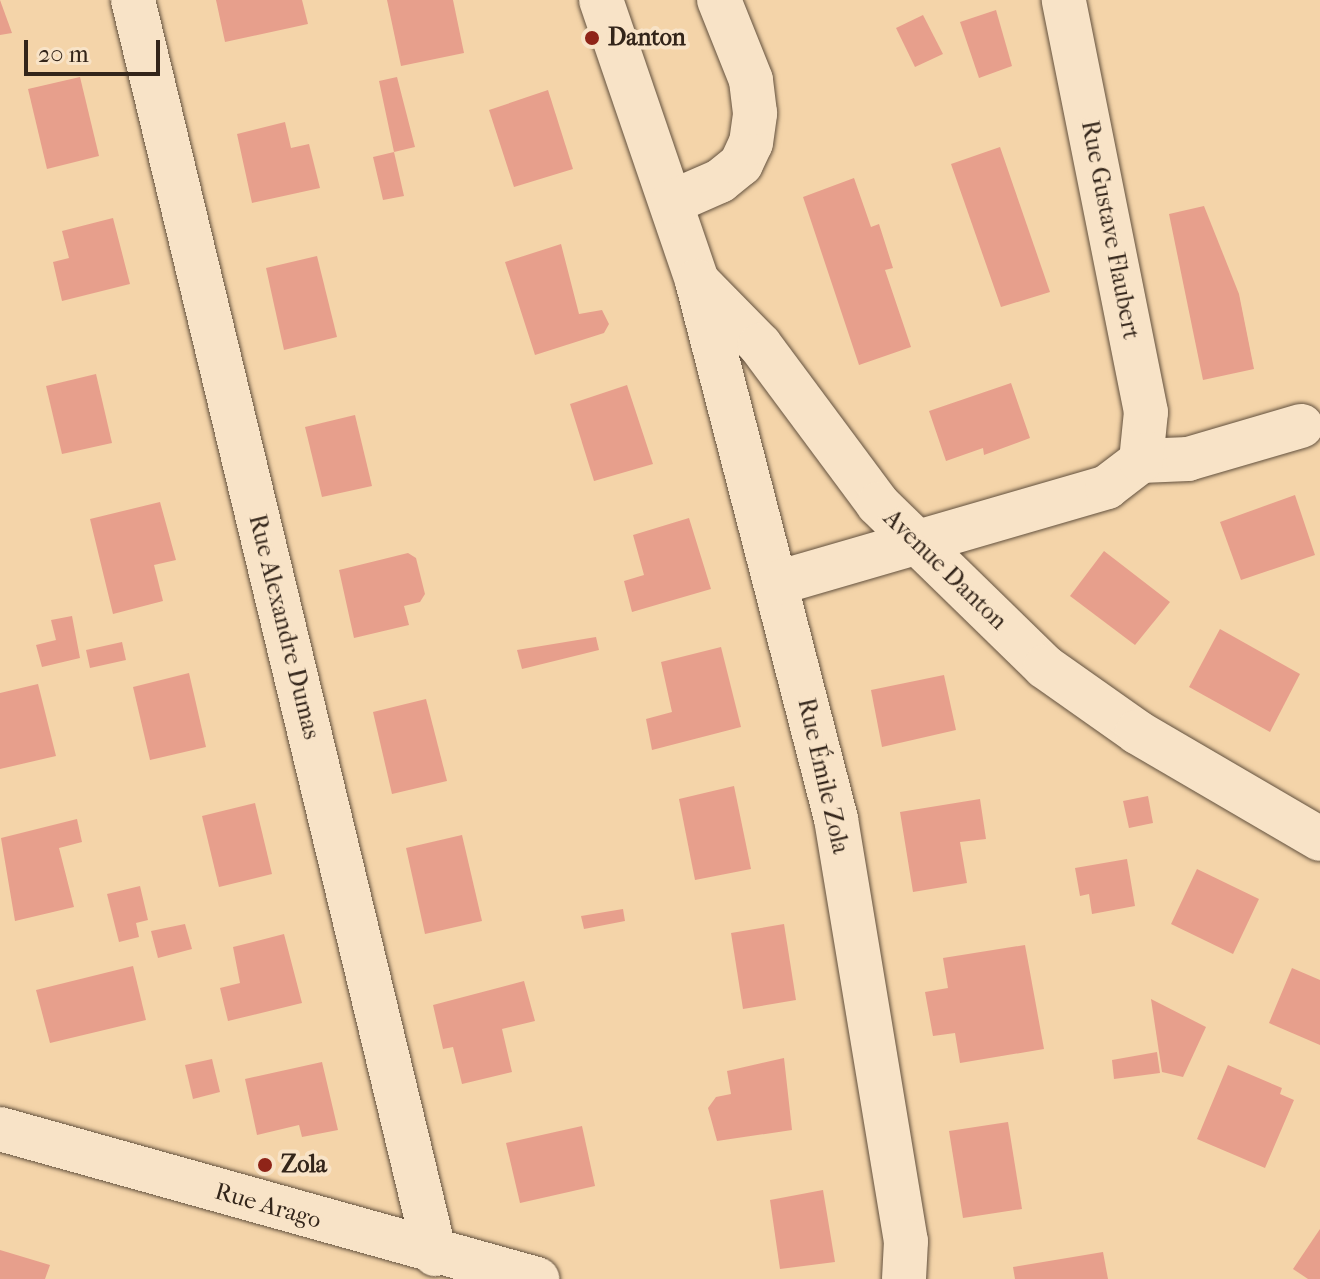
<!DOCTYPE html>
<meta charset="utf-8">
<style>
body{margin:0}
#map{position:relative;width:1320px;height:1279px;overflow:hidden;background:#f4d4a9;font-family:"IM FELL French Canon",serif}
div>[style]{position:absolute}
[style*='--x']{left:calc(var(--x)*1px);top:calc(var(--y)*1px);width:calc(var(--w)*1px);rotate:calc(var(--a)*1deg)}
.building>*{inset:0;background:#e79f8c}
.roads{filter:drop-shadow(0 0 2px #63513e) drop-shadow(0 0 2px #63513e)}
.minor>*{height:44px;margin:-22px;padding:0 22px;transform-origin:22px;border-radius:22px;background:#f8e3c7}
.secondary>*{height:44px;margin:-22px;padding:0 22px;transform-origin:22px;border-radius:22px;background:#f8e3c7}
.dots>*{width:22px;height:22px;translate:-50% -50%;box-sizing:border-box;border:4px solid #f8e3c7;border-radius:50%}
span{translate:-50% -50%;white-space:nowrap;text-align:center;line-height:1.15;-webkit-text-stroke:8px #f8e3c7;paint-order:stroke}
.poi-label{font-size:24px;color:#33251a;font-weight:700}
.left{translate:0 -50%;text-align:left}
.street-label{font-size:24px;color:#33251a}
.scale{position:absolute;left:24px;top:40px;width:136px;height:36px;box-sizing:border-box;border:4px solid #33251a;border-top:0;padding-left:10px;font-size:24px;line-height:28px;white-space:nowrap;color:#33251a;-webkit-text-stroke:6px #f8e3c7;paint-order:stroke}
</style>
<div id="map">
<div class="building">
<i style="clip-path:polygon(0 0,12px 33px,0 35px)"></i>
<i style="clip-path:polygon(216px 0,302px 0,308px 24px,225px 42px)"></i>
<i style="clip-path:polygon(387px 0,453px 0,464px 53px,401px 66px)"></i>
<i style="clip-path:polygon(996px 10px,1012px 66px,979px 78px,960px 22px)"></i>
<i style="clip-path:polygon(923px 15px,943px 54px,915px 67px,896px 28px)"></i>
<i style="clip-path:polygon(80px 77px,99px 156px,47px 169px,28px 89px)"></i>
<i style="clip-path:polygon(397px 77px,415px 147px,394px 152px,404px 196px,383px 200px,373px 157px,394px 152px,379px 81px)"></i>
<i style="clip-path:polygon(548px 90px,573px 169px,514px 187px,489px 110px)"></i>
<i style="clip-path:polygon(285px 122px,291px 148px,309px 144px,320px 188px,252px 203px,237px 134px)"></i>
<i style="clip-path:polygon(1000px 147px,1050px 292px,1001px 307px,951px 164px)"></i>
<i style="clip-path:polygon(854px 178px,871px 227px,879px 224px,893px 268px,885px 270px,911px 347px,859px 365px,803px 197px)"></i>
<i style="clip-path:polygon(1204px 206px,1239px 294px,1254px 369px,1203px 380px,1169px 214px)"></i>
<i style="clip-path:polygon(113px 218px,130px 284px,62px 301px,53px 262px,69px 258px,62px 231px)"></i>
<i style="clip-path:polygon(561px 244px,579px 314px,602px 310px,609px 324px,604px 333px,535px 355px,505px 262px)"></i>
<i style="clip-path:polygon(317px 256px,337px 337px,284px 350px,266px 268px)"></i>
<i style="clip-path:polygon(96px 374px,112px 443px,62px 454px,46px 386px)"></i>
<i style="clip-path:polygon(1011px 383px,1030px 438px,984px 455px,983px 448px,946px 461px,929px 411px)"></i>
<i style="clip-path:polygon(627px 385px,653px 464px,594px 481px,570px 404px)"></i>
<i style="clip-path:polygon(355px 415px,372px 486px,322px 497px,305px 427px)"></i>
<i style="clip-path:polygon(1295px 495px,1315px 555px,1241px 580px,1220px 522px)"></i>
<i style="clip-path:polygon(160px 502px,176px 560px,154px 565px,163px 601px,113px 614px,90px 519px)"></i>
<i style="clip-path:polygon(689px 518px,711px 589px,632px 612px,624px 581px,644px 575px,633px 535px)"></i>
<i style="clip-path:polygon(1104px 551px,1170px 602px,1135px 645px,1070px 596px)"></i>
<i style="clip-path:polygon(408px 553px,416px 558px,425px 594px,420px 602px,404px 606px,409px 625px,354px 638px,339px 570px)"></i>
<i style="clip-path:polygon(72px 616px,80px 658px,42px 667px,36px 645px,56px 640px,51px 620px)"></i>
<i style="clip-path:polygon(1220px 629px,1300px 674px,1270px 732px,1189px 687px)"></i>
<i style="clip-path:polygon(596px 637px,599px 650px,522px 669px,517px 650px)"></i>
<i style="clip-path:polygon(122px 642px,126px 660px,90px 668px,86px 650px)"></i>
<i style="clip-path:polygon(721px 647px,741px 727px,652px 750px,646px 719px,672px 712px,661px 662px)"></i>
<i style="clip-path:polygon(189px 673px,206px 747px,150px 760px,133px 687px)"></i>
<i style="clip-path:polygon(944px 675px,956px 730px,882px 747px,871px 690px)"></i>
<i style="clip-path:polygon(38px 684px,56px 756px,0 769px,0 693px)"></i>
<i style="clip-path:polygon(426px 699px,447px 781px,392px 794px,373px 712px)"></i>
<i style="clip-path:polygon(734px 786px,751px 869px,695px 880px,679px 799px)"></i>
<i style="clip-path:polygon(1148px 796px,1153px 823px,1129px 828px,1123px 801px)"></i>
<i style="clip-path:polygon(980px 799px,986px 839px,960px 842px,967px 883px,913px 892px,900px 812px)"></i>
<i style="clip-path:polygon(255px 803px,272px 874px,219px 887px,202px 816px)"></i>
<i style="clip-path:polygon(77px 819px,82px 842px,59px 848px,74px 907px,15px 921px,1px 838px)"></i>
<i style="clip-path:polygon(462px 835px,482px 921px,425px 934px,406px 848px)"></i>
<i style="clip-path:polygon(1127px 859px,1135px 906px,1092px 914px,1089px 894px,1080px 896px,1075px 868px)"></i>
<i style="clip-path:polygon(1197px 869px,1259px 899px,1233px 954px,1171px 924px)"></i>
<i style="clip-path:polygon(140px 886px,148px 920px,136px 923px,139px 937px,119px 942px,107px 894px)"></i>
<i style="clip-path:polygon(623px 909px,625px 921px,584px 929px,581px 916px)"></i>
<i style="clip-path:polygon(185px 924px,192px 949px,158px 958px,151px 931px)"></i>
<i style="clip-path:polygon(784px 924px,796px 1000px,743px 1009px,731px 933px)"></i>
<i style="clip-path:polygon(284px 934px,302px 1003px,228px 1021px,220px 988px,240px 983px,233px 947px)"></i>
<i style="clip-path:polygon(1025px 945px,1044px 1049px,960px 1063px,955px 1033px,933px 1036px,925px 992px,948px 988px,943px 958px)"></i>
<i style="clip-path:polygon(133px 966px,146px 1020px,50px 1043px,36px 990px)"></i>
<i style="clip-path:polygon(1292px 968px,1320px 980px,1320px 1045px,1269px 1023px)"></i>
<i style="clip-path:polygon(524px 981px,535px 1021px,502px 1029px,512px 1072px,462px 1084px,453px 1047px,443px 1049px,433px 1005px)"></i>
<i style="clip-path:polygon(1151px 999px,1206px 1027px,1183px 1077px,1162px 1072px)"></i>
<i style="clip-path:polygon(1157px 1052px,1160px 1073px,1114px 1079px,1112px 1060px)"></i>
<i style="clip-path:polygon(784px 1058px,792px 1130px,717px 1141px,708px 1108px,716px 1097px,731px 1094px,727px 1071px)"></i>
<i style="clip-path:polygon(212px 1059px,220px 1092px,193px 1099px,185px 1065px)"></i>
<i style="clip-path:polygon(322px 1062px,338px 1130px,302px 1137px,299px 1125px,257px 1135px,245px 1079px)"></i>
<i style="clip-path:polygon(1228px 1065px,1282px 1088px,1280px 1094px,1294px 1100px,1265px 1168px,1197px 1139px)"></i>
<i style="clip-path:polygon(1008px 1122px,1022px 1209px,963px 1218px,949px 1131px)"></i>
<i style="clip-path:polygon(582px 1126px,595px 1186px,520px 1203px,506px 1143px)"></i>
<i style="clip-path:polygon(823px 1190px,835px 1262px,780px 1269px,770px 1200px)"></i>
<i style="clip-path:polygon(1320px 1229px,1320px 1279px,1308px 1279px,1293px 1269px)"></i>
<i style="clip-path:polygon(0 1250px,50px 1265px,45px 1279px,0 1279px)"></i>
<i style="clip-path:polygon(1103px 1252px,1108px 1279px,1015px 1279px,1013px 1267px)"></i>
</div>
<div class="roads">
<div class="minor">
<i style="--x:133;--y:0;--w:1290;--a:76.46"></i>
<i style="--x:601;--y:0;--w:297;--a:71.1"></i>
<i style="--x:697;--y:281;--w:90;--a:45.5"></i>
<i style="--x:760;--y:345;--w:198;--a:53.4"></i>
<i style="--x:878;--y:504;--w:233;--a:44.3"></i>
<i style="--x:1045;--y:667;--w:113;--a:35.2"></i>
<i style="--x:1137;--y:732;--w:212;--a:30.3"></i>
<i style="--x:672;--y:202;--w:52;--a:-23.6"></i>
<i style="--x:720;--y:181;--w:27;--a:-39"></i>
<i style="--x:741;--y:164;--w:23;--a:-65"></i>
<i style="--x:751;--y:143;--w:30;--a:-82"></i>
<i style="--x:755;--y:113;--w:33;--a:-97"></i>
<i style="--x:751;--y:80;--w:86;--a:-111.8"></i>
<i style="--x:697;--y:281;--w:556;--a:75.51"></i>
<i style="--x:836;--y:819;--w:428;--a:80.6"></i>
<i style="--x:906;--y:1241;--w:38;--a:93"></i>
<i style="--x:1141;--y:461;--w:47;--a:-2.4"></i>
<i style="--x:1188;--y:459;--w:118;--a:-16.3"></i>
<i style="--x:777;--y:583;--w:344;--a:-16.2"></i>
<i style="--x:1107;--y:487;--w:43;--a:-37.4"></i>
<i style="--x:1141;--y:461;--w:49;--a:-84.2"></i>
<i style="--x:1146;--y:412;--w:420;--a:-101.3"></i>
</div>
<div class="secondary">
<i style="--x:0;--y:1129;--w:558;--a:15.61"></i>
</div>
</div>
<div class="dots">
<i style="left:592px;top:38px;background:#8f2418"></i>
<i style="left:265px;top:1165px;background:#8f2418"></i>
</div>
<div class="poi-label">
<span class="left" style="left:608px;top:38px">Danton</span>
<span class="left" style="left:281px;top:1165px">Zola</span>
</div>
<div class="street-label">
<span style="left:1110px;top:230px;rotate:79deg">Rue Gustave Flaubert</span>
<span style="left:945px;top:570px;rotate:44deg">Avenue Danton</span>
<span style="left:284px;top:627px;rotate:76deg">Rue Alexandre Dumas</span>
<span style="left:823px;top:776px;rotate:77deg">Rue Émile Zola</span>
<span style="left:268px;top:1206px;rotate:16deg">Rue Arago</span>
</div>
<div class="scale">20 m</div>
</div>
